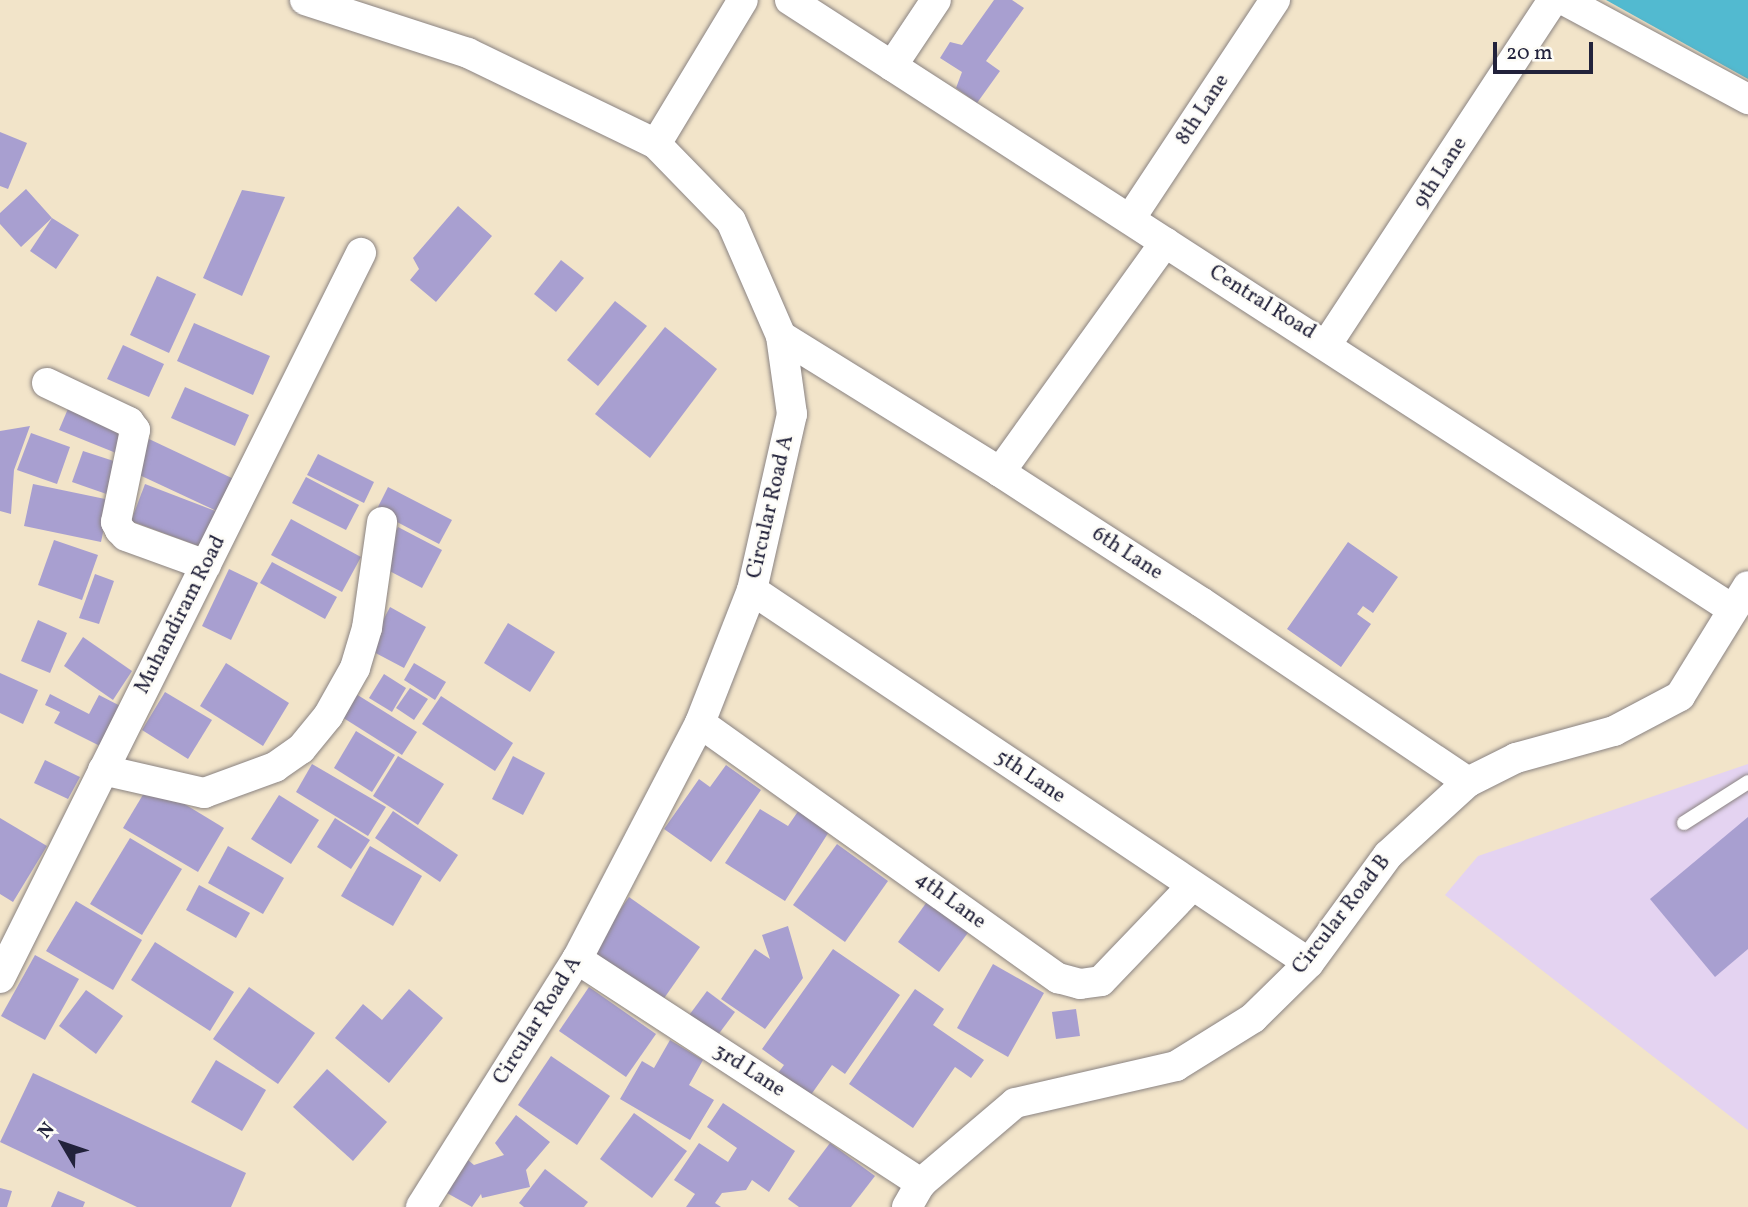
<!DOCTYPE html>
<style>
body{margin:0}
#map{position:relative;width:1748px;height:1207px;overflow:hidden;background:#f2e4c9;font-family:Vollkorn,serif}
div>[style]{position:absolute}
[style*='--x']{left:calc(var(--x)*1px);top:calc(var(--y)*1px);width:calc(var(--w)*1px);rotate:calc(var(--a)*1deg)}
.built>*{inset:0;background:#e4d3f1}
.water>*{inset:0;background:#52bad0}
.building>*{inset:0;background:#a89fd0}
.roads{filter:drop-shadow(0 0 2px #8a8382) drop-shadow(0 0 2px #8a8382)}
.service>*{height:14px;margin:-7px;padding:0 7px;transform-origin:7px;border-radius:7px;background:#fff}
.minor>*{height:30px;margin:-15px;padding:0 15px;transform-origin:15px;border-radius:15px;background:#fff}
span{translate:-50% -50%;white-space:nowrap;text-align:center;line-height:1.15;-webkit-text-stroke:5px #fdfcf7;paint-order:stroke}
.street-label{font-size:21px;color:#22223b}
.north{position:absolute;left:28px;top:1109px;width:70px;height:70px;-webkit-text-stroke:5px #fdfcf7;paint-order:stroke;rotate:309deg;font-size:19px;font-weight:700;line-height:28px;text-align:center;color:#22223b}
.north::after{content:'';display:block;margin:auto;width:24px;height:32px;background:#22223b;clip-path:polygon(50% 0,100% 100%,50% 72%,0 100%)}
.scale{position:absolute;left:1493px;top:42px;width:100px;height:32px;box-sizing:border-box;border:4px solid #22223b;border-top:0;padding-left:9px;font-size:21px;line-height:24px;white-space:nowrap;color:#22223b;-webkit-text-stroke:5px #fdfcf7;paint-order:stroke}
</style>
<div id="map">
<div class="built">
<i style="clip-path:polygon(1748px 764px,1748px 1130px,1445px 895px,1478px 856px)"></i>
</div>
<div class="water">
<i style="clip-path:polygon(1606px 0,1748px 0,1748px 79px)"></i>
</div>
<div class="building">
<i style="clip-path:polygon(994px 0,1012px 0,1024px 8px,986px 61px,1000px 71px,977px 103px,956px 88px,962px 72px,940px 58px,950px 42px,962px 45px)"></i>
<i style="clip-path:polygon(0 132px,27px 143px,8px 189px,0 186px)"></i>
<i style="clip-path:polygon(26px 189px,52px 218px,79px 235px,56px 269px,30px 251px,52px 218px,21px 247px,0 224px,0 213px)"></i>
<i style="clip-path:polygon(242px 190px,285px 197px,242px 296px,203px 278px)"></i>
<i style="clip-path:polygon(458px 206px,492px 236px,436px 302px,410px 280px,419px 269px,413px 258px)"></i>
<i style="clip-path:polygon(561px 260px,584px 278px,556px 312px,534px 294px)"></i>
<i style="clip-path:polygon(157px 276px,196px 294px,169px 353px,130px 335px)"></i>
<i style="clip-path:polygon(615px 301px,647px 326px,598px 386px,567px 360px)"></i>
<i style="clip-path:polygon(194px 323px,270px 356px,253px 395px,177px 361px)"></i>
<i style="clip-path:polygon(665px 327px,717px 369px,650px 458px,595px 414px)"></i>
<i style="clip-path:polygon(123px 345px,164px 364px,149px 397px,107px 379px)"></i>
<i style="clip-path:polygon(185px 387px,249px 415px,235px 446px,171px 418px)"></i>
<i style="clip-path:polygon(70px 404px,127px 428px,116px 453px,59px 430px)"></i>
<i style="clip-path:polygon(30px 426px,14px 470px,11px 514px,0 511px,0 431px)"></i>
<i style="clip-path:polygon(31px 433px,70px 447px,57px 484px,17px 470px)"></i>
<i style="clip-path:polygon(149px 439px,238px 481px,223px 514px,133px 472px)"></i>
<i style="clip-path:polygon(83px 451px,126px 465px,115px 497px,72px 482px)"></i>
<i style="clip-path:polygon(318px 454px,374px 482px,364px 503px,307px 475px)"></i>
<i style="clip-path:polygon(306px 477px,359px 505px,346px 530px,292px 503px)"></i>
<i style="clip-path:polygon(33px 484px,110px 500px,101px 542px,24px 526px)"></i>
<i style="clip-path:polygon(145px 484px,218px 512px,204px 548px,131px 521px)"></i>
<i style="clip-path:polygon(388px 487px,452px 520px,439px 544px,376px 511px)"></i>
<i style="clip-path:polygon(291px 519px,361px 557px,342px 592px,271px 555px)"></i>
<i style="clip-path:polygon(398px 527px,442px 550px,422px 588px,378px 565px)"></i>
<i style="clip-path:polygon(54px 540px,98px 555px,82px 600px,38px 585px)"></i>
<i style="clip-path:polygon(1348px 542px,1398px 577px,1373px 613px,1363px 606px,1357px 614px,1371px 624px,1341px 667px,1287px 629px)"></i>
<i style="clip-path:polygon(272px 562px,337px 597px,325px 619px,260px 583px)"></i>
<i style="clip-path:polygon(229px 569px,258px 583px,231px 640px,202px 626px)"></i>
<i style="clip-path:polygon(95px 574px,114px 581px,99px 624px,79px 618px)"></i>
<i style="clip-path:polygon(390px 607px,426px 627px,404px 668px,368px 649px)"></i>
<i style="clip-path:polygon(38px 620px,67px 633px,50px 673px,21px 661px)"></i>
<i style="clip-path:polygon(508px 623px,555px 652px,530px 692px,484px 663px)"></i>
<i style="clip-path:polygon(83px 637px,132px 671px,113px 700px,64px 666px)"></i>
<i style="clip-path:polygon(226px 663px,289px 703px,263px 746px,200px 706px)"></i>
<i style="clip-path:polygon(414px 663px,446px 682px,435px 700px,404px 680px)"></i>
<i style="clip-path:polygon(0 673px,38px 690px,23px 724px,0 713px)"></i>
<i style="clip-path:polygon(384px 674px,406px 688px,392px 712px,369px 698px)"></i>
<i style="clip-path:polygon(410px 688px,428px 699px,414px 720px,396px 708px)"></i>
<i style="clip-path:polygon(348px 689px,417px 732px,402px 755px,334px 712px)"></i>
<i style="clip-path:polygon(165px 692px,212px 720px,188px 759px,142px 730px)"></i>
<i style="clip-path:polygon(50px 694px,89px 714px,99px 695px,130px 711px,100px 746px,54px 723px,60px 712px,45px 705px)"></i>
<i style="clip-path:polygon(441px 696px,513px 743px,495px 771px,422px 724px)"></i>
<i style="clip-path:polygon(356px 731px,395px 755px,372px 792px,334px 768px)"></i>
<i style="clip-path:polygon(398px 756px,444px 784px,418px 825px,373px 796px)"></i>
<i style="clip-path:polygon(513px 756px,545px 773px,523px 815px,492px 799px)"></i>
<i style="clip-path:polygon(45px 760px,80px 777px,68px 799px,34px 783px)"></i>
<i style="clip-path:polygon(312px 764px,386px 807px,368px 836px,296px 792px)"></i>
<i style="clip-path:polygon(726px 765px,761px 790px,711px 862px,664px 829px,699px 779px,710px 787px)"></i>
<i style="clip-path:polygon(150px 783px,224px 828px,198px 872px,123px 828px)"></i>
<i style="clip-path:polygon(279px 795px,319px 820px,291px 864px,251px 839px)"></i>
<i style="clip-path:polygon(801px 807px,832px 827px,785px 901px,725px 863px,760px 809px,788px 826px)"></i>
<i style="clip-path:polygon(393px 811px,458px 855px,440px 882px,375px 838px)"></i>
<i style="clip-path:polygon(1748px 817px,1748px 949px,1715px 977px,1650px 899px)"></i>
<i style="clip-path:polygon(0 818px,47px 846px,13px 902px,0 894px)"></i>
<i style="clip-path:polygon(335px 818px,370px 840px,351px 869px,317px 847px)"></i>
<i style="clip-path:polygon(130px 838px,182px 869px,142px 935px,90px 904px)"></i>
<i style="clip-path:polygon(837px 844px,888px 881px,845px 942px,793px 905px)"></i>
<i style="clip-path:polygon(228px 846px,284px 878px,263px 914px,208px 883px)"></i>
<i style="clip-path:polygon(370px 846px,422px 876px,393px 926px,341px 896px)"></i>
<i style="clip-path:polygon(199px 885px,250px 913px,236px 938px,186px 910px)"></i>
<i style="clip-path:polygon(629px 897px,700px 947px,660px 1004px,589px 954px)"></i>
<i style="clip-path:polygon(929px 899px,970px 930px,939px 972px,898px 942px)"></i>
<i style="clip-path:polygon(76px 901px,142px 940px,113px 990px,46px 951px)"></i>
<i style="clip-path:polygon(788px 926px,803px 978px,765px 1029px,721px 999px,755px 949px,770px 959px,762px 935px)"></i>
<i style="clip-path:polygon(155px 942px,234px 992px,210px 1031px,131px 980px)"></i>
<i style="clip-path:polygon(833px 949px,900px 995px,845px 1074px,832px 1065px,808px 1099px,776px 1076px,784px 1065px,762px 1049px)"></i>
<i style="clip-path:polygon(35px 955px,79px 979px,45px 1040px,1px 1016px)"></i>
<i style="clip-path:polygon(993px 964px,1044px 993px,1008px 1057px,957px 1028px)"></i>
<i style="clip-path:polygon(249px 987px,315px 1033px,278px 1084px,213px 1039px)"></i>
<i style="clip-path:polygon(589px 987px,656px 1034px,626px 1077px,559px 1031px)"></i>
<i style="clip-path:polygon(409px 989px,443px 1018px,389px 1083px,335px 1038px,363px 1004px,382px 1020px)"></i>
<i style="clip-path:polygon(915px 989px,944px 1009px,933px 1025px,984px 1060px,971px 1078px,955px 1067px,913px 1128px,849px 1084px)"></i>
<i style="clip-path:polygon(86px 990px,123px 1016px,96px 1054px,59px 1026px)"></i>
<i style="clip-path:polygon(707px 991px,735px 1012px,715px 1039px,687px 1018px)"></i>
<i style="clip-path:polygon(1076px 1009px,1080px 1036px,1056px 1039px,1052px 1012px)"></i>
<i style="clip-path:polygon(670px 1040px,703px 1060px,689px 1085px,714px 1100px,690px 1140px,620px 1099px,642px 1061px,654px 1068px)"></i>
<i style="clip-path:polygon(551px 1056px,610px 1096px,577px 1145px,518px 1105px)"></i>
<i style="clip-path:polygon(216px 1060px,266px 1090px,242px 1131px,191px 1102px)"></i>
<i style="clip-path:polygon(327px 1069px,387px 1122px,353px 1161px,293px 1107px)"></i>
<i style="clip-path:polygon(33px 1073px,246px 1173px,231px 1207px,137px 1207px,0 1142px)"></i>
<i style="clip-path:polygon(723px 1103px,795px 1151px,769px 1192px,752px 1180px,746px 1190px,722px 1193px,715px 1203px,721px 1207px,686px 1207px,695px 1194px,674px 1180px,699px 1143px,728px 1162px,737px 1148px,707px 1127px)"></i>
<i style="clip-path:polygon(634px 1113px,687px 1151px,652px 1198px,600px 1159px)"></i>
<i style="clip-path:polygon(516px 1115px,550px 1142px,526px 1170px,530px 1187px,482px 1198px,481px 1194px,472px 1207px,447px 1193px,468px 1160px,474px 1165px,504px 1155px,495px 1143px)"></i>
<i style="clip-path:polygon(830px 1143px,875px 1176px,851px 1207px,799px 1207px,788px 1199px)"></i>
<i style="clip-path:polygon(545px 1169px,588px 1202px,584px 1207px,524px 1207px,519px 1203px)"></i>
<i style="clip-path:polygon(0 1188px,12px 1191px,7px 1207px,0 1207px)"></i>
<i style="clip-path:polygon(58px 1191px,85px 1202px,83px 1207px,51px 1207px)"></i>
</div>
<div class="roads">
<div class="service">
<i style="--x:1684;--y:823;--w:76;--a:-32.6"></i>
</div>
<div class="minor">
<i style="--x:305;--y:0;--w:171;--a:18"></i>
<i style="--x:468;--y:53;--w:209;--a:25.8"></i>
<i style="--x:656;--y:144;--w:107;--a:45.8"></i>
<i style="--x:731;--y:221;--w:125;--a:66.5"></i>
<i style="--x:781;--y:336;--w:79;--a:82"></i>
<i style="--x:792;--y:414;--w:180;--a:102.8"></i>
<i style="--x:752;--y:590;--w:143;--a:111.4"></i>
<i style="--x:700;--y:723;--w:266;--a:117.5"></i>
<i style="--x:577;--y:959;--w:293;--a:122.2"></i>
<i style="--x:790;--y:0;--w:1122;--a:32.88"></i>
<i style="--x:1564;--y:0;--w:209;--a:28.3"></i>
<i style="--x:892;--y:66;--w:79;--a:-56.3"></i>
<i style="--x:656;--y:144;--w:168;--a:-58.9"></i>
<i style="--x:1130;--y:219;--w:263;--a:-56.5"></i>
<i style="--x:781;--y:336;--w:258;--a:31.8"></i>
<i style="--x:1000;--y:472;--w:239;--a:32.9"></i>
<i style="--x:1201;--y:602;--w:322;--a:34"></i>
<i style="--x:1327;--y:344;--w:412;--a:-56.7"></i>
<i style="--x:47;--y:383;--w:91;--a:25.4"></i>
<i style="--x:129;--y:422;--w:10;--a:53"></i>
<i style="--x:135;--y:430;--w:94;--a:101.7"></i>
<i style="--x:116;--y:522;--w:9;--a:63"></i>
<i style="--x:120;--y:530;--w:8;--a:45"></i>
<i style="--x:126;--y:536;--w:85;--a:19.9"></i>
<i style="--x:1000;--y:472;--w:283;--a:-54.3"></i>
<i style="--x:752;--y:590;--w:670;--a:33.81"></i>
<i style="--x:700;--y:723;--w:440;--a:35.5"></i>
<i style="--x:1058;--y:978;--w:23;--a:15"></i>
<i style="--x:1080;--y:984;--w:21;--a:-8"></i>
<i style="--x:1101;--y:981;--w:132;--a:-46.2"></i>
<i style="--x:103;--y:770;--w:104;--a:12.8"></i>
<i style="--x:204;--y:793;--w:76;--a:-20.1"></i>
<i style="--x:275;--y:767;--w:32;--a:-35"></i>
<i style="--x:301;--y:749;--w:43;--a:-50.7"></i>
<i style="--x:328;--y:716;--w:55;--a:-60.6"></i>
<i style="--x:355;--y:668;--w:42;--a:-73.3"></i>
<i style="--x:367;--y:628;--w:107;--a:-81.9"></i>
<i style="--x:577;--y:959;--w:411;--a:33.1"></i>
<i style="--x:0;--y:978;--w:810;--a:-63.53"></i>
<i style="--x:907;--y:1207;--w:28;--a:-60"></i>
<i style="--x:921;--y:1183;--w:123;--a:-40.4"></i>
<i style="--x:1015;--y:1103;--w:165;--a:-12.9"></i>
<i style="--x:1176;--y:1066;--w:91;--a:-31.9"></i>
<i style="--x:1253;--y:1018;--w:78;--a:-44.5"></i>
<i style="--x:1309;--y:963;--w:134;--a:-53.8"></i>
<i style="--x:1388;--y:855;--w:108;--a:-42.4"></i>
<i style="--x:1468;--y:782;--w:54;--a:-26.6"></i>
<i style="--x:1516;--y:758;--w:102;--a:-15.4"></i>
<i style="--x:1614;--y:731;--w:75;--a:-27.9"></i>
<i style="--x:1680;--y:696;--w:129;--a:-58.3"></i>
</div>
</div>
<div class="street-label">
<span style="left:1203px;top:110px;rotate:-57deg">8th Lane</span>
<span style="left:1441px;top:173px;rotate:-57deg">9th Lane</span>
<span style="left:1262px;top:303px;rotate:32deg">Central Road</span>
<span style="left:771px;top:507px;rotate:-77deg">Circular Road A</span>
<span style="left:1127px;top:554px;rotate:33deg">6th Lane</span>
<span style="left:181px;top:615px;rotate:-63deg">Muhandiram Road</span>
<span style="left:1030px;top:777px;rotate:34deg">5th Lane</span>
<span style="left:950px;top:901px;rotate:36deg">4th Lane</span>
<span style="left:1342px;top:915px;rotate:-52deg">Circular Road B</span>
<span style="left:538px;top:1021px;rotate:-58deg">Circular Road A</span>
<span style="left:749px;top:1071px;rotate:33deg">3rd Lane</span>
</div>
<div class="north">N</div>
<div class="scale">20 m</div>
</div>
